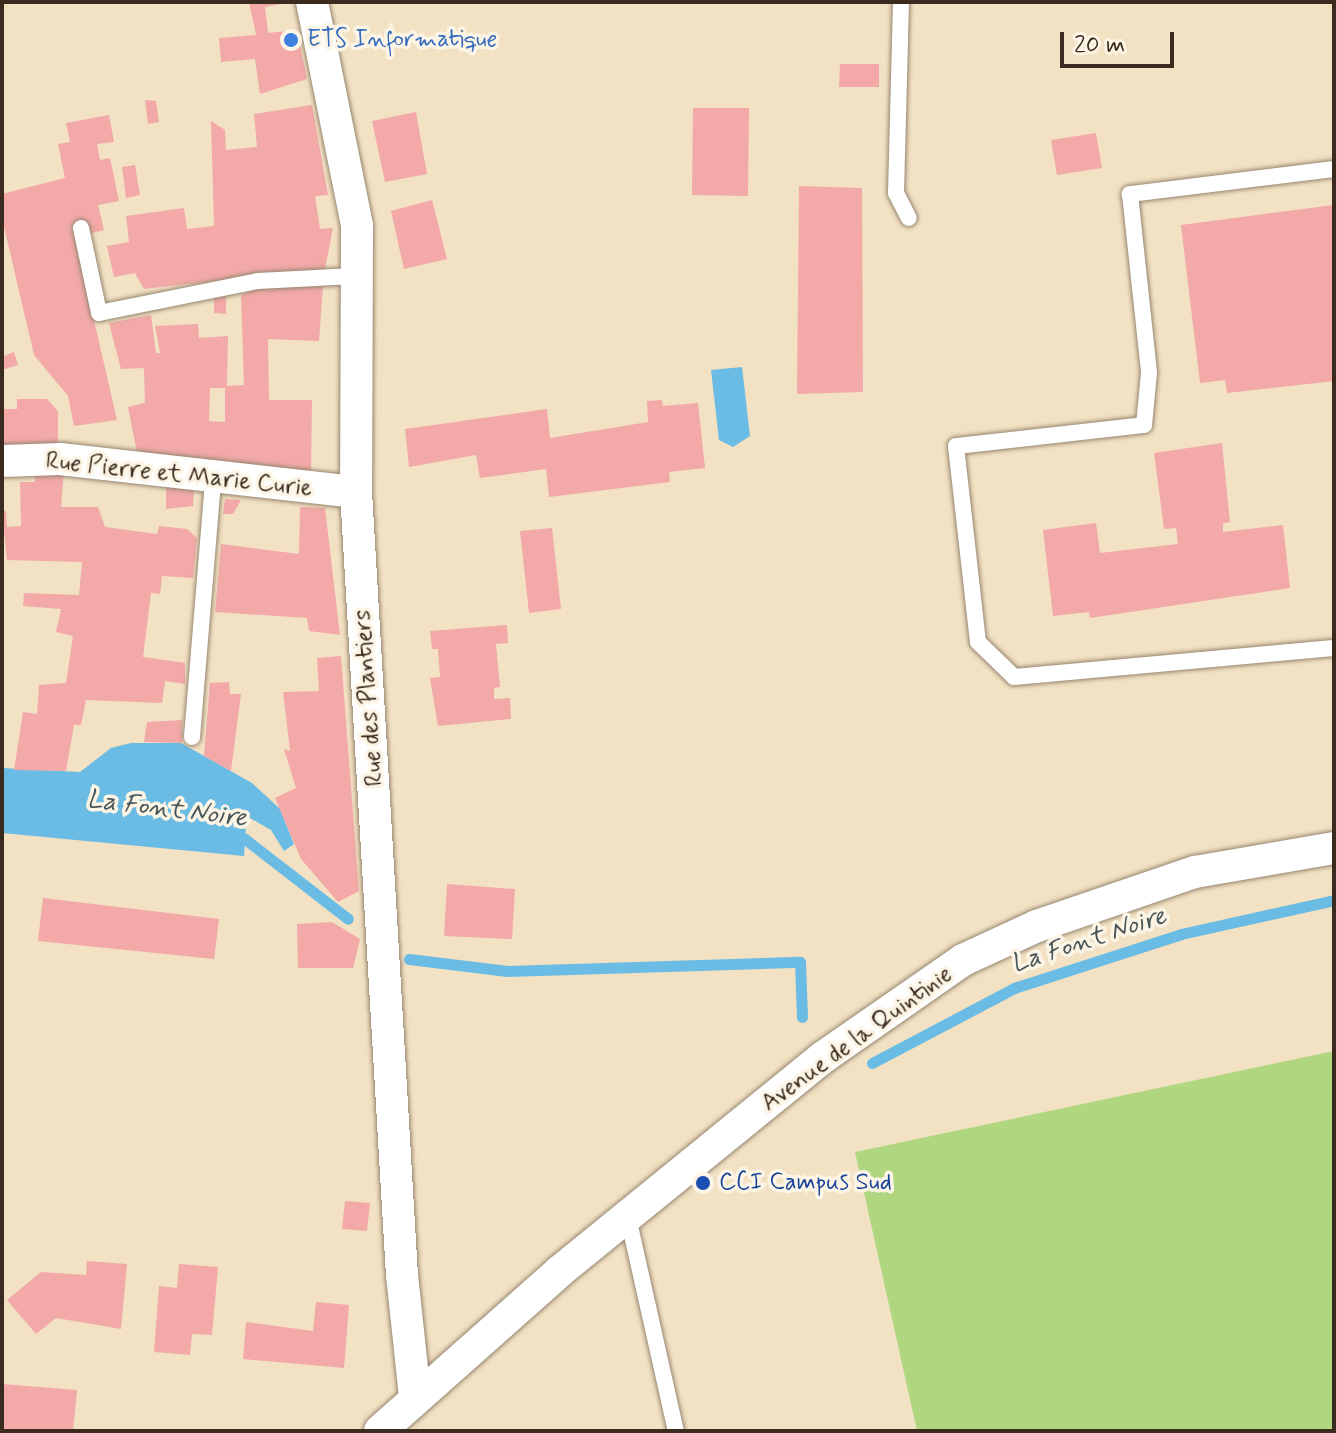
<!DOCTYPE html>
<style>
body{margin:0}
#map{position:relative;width:1336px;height:1433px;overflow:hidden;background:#f2e1c3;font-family:Mynerve,sans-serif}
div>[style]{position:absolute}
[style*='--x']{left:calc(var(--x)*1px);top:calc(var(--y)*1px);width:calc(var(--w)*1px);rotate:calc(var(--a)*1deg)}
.green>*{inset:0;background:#b0d780}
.water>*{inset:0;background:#6abce5}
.stream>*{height:11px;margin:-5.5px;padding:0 5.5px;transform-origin:5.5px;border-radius:5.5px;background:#6abce5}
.building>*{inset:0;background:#f2a9a8}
.roads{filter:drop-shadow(0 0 2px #968670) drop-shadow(0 0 2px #968670)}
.service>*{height:16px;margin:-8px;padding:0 8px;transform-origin:8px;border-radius:8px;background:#fff}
.minor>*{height:32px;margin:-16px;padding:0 16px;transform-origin:16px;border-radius:16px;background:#fff}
.dots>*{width:22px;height:22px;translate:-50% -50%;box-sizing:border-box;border:4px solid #fcf5e5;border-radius:50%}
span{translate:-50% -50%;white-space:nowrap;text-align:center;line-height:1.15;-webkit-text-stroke:7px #fcf5e5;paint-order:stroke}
.shop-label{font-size:24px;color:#366cbe}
.left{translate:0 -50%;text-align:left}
.street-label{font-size:24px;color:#3b2a1e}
.transit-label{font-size:24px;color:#164399}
.water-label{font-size:26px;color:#49565a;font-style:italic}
.frame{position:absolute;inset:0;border:4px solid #3b2a1e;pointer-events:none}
.scale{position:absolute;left:1060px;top:32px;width:114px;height:36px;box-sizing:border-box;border:4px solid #3b2a1e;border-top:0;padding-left:10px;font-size:24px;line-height:28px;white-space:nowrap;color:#3b2a1e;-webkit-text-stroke:6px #fcf5e5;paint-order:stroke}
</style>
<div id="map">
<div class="green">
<i style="clip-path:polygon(1334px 1051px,1334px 1431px,917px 1431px,855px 1152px)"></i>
</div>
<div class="water">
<i style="clip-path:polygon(742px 367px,750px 436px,733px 447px,719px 440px,711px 370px)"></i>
<i style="clip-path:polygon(131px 743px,181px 743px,252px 783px,280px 809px,294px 844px,284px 851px,271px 830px,236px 810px,233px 827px,246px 829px,244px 856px,2px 833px,2px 768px,80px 772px,111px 748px)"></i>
</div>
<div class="stream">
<i style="--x:233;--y:838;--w:12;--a:5"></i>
<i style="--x:245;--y:839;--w:130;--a:37.8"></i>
<i style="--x:409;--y:959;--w:99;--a:7"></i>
<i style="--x:507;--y:971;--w:293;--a:-1.8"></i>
<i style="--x:800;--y:962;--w:55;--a:87.9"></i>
<i style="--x:872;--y:1063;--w:161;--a:-27.8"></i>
<i style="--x:1014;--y:988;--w:176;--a:-17.9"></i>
<i style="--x:1181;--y:934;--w:157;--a:-12.5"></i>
</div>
<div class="building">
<i style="clip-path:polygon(249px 2px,291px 2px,265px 7px,268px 33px,297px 30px,307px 79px,260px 94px,255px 59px,221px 62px,219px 38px,256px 35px)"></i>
<i style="clip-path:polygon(840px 64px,879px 64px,879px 87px,839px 87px)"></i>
<i style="clip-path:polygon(145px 100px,156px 101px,159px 122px,148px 124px)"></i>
<i style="clip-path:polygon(312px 105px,328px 195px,315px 196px,320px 229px,333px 228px,325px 269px,144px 289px,135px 273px,114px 277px,107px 246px,129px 242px,126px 216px,184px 208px,187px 229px,214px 226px,211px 121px,225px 130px,226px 150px,257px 147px,254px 114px)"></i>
<i style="clip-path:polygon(693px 108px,749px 108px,748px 196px,692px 195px)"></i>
<i style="clip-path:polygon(416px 112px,427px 174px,385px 182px,372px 121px)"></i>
<i style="clip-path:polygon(109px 115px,114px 142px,97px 144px,100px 160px,110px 158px,119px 201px,98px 205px,104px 230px,88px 234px,83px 221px,72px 225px,117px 420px,74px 426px,68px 396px,34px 355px,2px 218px,2px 194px,65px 178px,58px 144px,70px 142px,66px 123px)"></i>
<i style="clip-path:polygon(1096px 133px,1102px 168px,1057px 175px,1051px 140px)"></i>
<i style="clip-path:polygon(135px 165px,140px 195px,126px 198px,122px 167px)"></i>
<i style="clip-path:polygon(799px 186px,862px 188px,863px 392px,797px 394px)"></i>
<i style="clip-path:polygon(432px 200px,447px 259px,404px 269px,391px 211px)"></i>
<i style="clip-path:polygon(1334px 205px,1334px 381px,1227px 393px,1225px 380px,1200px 383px,1181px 225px)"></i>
<i style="clip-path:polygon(evenodd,323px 286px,319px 341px,268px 339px,269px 400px,312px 400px,311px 472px,138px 458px,128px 407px,145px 403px,144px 368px,121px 369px,109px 323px,151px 315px,156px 353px,160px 353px,155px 326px,198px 324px,199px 338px,228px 336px,227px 386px,244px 385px,241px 295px,258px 288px,323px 286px,210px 388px,225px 388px,225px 422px,209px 421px,210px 388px)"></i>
<i style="clip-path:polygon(226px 296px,226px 314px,214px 313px,214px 298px)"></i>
<i style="clip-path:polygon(14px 352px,18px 365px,2px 370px,2px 357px)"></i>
<i style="clip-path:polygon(17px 399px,47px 399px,58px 411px,58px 447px,2px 447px,2px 409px,17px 409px)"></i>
<i style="clip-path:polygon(662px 400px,663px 406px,698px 403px,705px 468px,669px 472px,670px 482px,549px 497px,546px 469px,480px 478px,476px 455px,409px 467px,405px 429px,547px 409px,550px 438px,648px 422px,647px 401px)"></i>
<i style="clip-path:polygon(1222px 443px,1230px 522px,1223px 523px,1223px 532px,1283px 525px,1290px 588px,1090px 618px,1089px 612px,1053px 616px,1043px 530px,1096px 523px,1100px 553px,1178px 544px,1176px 528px,1164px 529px,1154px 453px)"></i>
<i style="clip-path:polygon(64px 469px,61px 507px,98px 507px,105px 527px,157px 534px,159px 526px,187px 529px,197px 538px,193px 578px,162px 576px,160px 594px,151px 593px,143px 657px,185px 663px,185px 684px,165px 681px,162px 703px,86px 700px,81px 725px,74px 725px,66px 771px,14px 770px,23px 712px,37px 714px,39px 685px,66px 683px,73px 636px,56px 632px,61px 609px,23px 606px,24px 593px,79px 595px,82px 562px,7px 560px,2px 511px,6px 511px,7px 527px,21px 526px,20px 482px,35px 482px,35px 470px)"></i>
<i style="clip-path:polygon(166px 482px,194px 488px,193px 506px,166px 509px)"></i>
<i style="clip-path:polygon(225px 499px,241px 500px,233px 514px,223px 514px)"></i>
<i style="clip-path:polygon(300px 507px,325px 508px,340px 635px,309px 631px,307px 618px,215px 612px,221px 544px,299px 554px)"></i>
<i style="clip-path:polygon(552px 528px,561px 609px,529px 613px,520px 531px)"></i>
<i style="clip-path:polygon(507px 625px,508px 643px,496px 644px,500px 687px,494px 688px,494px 699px,510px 698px,511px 719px,438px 726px,430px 678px,440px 677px,438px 649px,432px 649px,430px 631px)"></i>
<i style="clip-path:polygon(341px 656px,359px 891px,338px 902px,301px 859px,275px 798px,296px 788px,284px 749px,290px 751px,283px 692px,319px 691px,317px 658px)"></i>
<i style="clip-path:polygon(229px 682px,230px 694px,241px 694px,231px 771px,204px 756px,210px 683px)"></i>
<i style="clip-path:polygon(182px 720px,182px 743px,144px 742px,147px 722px)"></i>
<i style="clip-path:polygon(447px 884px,515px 889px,512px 939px,444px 936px)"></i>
<i style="clip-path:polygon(43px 898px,219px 919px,214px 959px,38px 941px)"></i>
<i style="clip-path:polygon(332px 922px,360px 939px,353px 968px,298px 968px,297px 924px)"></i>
<i style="clip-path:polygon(345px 1201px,370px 1203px,367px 1231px,342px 1229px)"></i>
<i style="clip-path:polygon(87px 1261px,127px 1264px,121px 1329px,56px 1318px,36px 1334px,7px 1300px,41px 1272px,86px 1275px)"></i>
<i style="clip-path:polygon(179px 1264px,218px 1267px,212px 1335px,192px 1334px,190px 1355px,154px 1352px,159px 1286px,177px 1288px)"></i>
<i style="clip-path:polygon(316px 1302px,349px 1305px,344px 1368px,243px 1359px,246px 1322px,313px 1331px)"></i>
<i style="clip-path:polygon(2px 1384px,77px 1390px,73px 1431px,2px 1431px)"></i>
</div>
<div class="roads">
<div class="service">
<i style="--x:901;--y:2;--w:191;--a:91.5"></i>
<i style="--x:896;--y:193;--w:28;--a:63"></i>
<i style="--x:1334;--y:169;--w:206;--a:173"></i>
<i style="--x:1130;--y:194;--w:180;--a:83.9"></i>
<i style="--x:1149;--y:373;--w:52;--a:95.5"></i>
<i style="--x:1144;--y:425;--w:189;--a:173.6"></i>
<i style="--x:956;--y:446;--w:197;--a:83.6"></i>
<i style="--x:978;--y:642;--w:50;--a:44.2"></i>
<i style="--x:1014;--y:677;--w:321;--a:-5.2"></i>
<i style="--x:81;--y:228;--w:87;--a:78"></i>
<i style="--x:99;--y:313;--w:162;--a:-11.4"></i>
<i style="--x:258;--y:281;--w:96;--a:-3"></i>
<i style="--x:192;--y:737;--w:258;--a:-85.3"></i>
<i style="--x:628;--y:1217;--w:219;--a:77.4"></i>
</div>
<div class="minor">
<i style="--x:312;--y:2;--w:228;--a:78.6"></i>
<i style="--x:357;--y:226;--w:266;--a:90.2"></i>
<i style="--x:356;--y:492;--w:784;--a:86.64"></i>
<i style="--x:402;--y:1275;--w:123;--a:83.9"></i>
<i style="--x:2;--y:461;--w:58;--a:-2"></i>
<i style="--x:60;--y:459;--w:298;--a:6.4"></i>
<i style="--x:380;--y:1431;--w:241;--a:-41.6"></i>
<i style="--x:560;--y:1271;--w:338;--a:-39.1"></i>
<i style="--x:822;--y:1058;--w:172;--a:-34.8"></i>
<i style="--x:963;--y:960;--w:81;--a:-24.7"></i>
<i style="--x:1037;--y:926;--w:167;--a:-18.9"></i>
<i style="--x:1195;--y:872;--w:141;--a:-9.8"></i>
</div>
</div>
<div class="dots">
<i style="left:291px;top:40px;background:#3f7fe0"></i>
<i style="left:703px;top:1183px;background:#1a4fb4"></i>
</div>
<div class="shop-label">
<span class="left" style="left:307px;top:40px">ETS Informatique</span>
</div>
<div class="street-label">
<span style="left:179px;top:475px;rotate:6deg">Rue Pierre et Marie Curie</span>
<span style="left:369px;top:698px;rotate:-94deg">Rue des Plantiers</span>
<span style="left:857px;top:1039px;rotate:-36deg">Avenue de la Quintinie</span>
</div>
<div class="transit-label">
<span class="left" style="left:719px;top:1183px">CCI Campus Sud</span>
</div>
<div class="water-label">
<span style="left:167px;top:810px;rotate:7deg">La Font Noire</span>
<span style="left:1089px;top:941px;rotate:-18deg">La Font Noire</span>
</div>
<div class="frame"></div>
<div class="scale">20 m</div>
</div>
